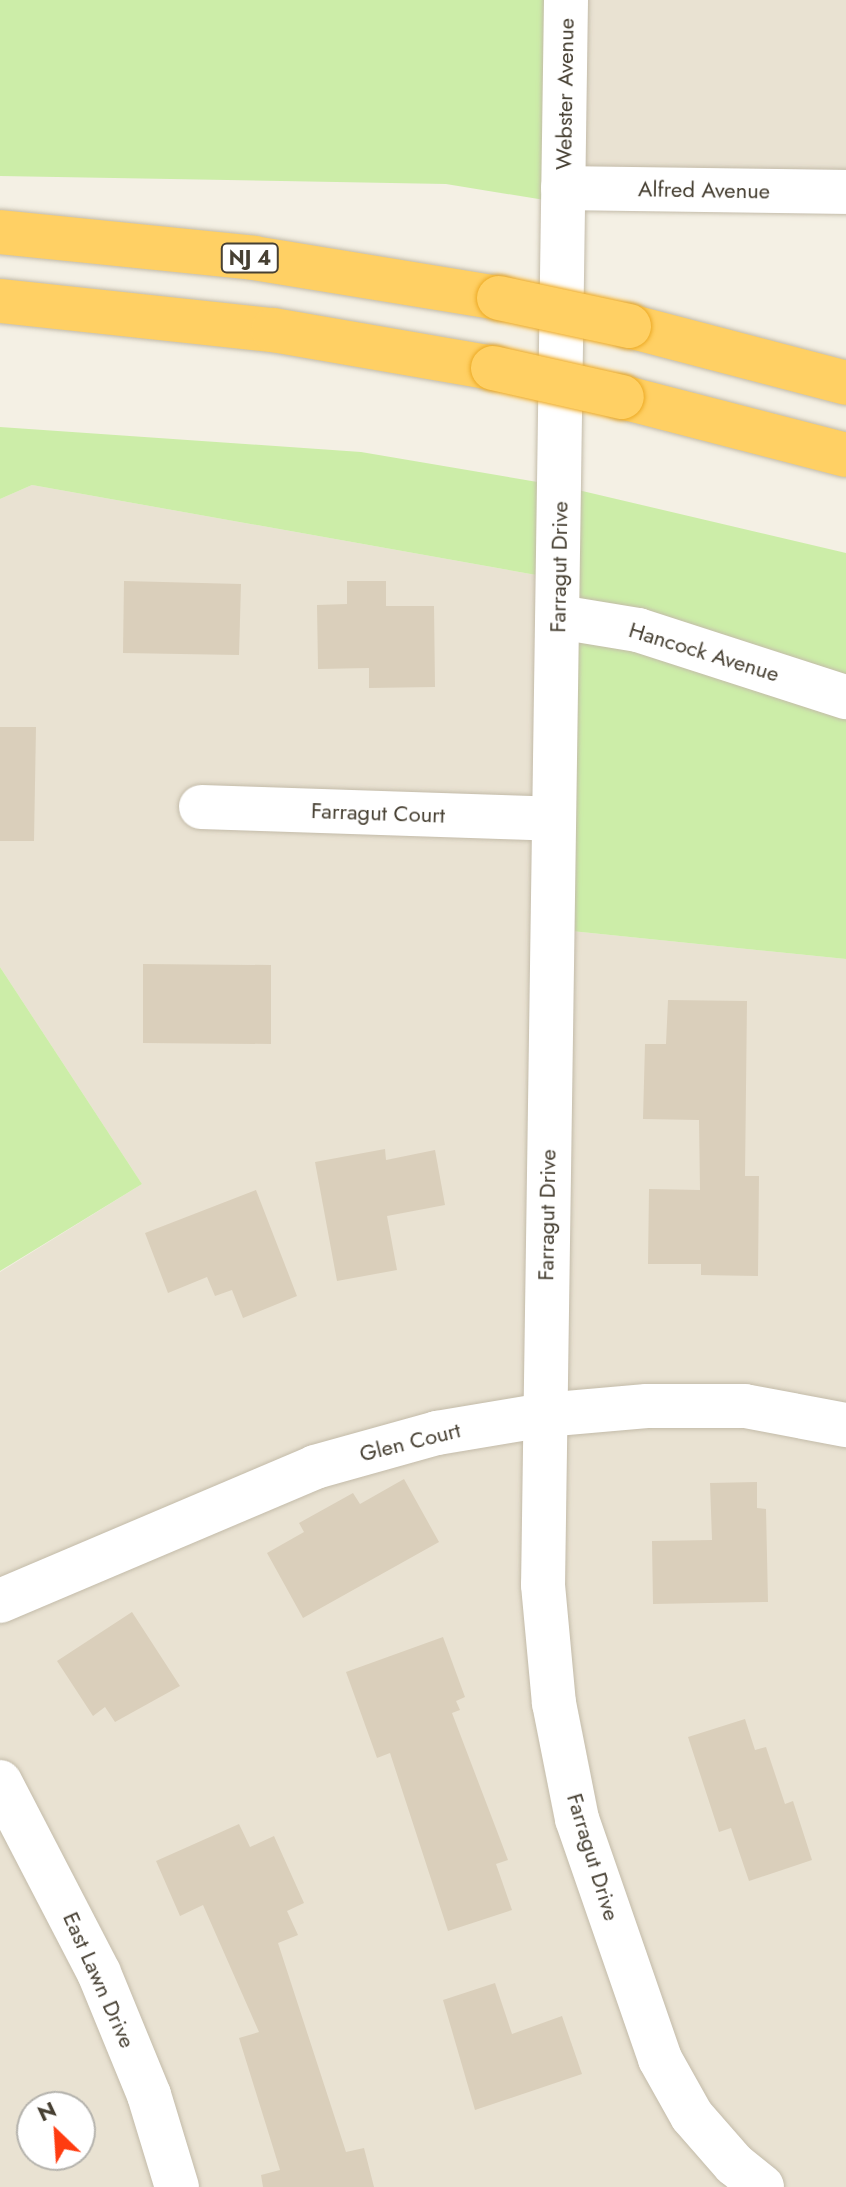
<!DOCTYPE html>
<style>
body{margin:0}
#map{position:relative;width:846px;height:2187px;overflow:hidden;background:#f4f0e4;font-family:Jost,sans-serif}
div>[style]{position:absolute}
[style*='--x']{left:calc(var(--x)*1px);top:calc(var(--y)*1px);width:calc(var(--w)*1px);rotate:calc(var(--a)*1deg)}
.residential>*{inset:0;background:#e9e2d2}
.green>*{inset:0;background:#cceda8}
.building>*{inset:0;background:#dacfbb}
.roads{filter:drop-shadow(0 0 2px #c3bba9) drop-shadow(0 0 2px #c3bba9)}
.minor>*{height:44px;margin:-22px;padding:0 22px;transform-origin:22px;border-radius:22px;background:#fff}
.highway>*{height:44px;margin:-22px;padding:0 22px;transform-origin:22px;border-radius:22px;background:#ffd064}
.bridges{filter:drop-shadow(0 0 2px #edaa25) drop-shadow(0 0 2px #edaa25)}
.highway-bridge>*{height:44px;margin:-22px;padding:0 22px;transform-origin:22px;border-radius:22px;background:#ffd064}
span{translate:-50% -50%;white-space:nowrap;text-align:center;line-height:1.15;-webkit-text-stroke:6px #fff;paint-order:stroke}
.shield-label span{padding:2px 6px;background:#fff;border:2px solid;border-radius:6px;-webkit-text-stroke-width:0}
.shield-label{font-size:20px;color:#474033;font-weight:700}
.street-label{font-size:22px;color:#474033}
.north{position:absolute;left:16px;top:2091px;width:80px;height:80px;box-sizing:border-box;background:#fff;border:2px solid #b5b3ad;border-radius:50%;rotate:335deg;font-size:22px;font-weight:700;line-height:32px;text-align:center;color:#474033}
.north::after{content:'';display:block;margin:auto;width:28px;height:36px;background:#ff3c10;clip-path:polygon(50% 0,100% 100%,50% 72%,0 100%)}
</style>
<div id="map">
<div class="residential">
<i style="clip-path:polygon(566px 0,846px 0,846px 192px,563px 188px)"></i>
<i style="clip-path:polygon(evenodd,32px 485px,559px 579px,552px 929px,846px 959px,846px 2187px,0 2187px,0 1272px,142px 1184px,0 967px,0 499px,32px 485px,32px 2107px,80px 2107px,80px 2155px,32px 2155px,32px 2107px)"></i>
</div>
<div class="green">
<i style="clip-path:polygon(0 0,566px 0,563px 203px,446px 184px,0 176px)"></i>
<i style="clip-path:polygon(0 427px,361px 452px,561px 486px,846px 553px,846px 959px,552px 929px,559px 579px,32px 485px,0 499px)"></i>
<i style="clip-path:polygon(0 967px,142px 1184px,0 1271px)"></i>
</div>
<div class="building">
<i style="clip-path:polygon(124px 581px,241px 584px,239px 655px,123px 653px)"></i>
<i style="clip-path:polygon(347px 581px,386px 581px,386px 606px,434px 606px,435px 687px,369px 688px,369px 668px,318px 669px,317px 605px,347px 604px)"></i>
<i style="clip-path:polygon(0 727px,36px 727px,34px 841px,0 841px)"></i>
<i style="clip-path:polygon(143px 964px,271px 965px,271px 1044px,143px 1043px)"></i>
<i style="clip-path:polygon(668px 1000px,747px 1001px,745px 1176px,759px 1176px,758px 1276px,701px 1275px,701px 1264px,648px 1264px,649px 1189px,700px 1190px,699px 1120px,643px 1119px,645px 1044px,666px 1044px)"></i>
<i style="clip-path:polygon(385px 1149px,386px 1160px,435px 1150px,445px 1205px,387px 1216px,397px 1270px,337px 1281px,315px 1162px)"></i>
<i style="clip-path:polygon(256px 1190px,297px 1296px,243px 1318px,232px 1290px,215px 1296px,207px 1277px,168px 1293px,145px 1233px)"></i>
<i style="clip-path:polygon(404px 1479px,439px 1542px,303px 1618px,267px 1553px,304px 1532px,299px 1523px,353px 1493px,360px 1504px)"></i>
<i style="clip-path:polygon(757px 1482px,757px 1508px,766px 1509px,768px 1602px,653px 1604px,652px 1541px,712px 1540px,710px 1483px)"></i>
<i style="clip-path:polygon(132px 1612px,180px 1686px,115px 1722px,105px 1707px,93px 1716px,57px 1661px)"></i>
<i style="clip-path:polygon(443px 1637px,465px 1697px,456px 1701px,460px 1710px,452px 1713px,508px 1860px,496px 1864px,512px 1910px,448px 1931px,390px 1753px,377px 1758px,346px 1672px)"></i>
<i style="clip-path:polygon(745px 1719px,755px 1750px,766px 1747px,785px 1804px,793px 1801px,812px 1860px,749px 1881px,731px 1828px,719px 1832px,688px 1737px)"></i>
<i style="clip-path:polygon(239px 1824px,250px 1847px,274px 1836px,304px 1903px,287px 1911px,298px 1935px,278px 1943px,346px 2152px,364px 2148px,374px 2187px,263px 2187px,261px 2175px,280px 2170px,239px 2038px,259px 2032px,203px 1905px,180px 1916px,156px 1861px)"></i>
<i style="clip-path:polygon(495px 1983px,512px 2034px,562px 2016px,582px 2074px,475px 2110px,443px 2000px)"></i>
</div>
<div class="roads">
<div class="minor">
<i style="--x:566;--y:0;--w:1585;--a:90.83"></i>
<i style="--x:543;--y:1585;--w:119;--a:84.7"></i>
<i style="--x:554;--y:1703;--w:118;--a:78.8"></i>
<i style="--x:577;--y:1819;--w:254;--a:70.9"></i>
<i style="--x:660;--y:2059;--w:65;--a:60.7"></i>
<i style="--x:692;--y:2116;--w:64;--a:48.8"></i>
<i style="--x:734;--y:2164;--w:36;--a:39"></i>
<i style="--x:563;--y:188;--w:283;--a:0.8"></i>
<i style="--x:559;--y:617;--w:80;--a:9.3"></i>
<i style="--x:638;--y:630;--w:219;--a:17.9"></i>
<i style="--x:201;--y:807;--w:353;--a:1.9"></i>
<i style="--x:0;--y:1601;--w:342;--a:-23"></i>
<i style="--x:315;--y:1467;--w:127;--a:-15.6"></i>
<i style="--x:437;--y:1433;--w:109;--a:-9.5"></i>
<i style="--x:544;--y:1415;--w:103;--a:-5"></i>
<i style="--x:647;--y:1406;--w:98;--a:0"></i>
<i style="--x:745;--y:1406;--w:103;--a:10.7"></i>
<i style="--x:0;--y:1782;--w:215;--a:62.6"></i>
<i style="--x:99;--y:1973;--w:132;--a:67.7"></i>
<i style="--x:149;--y:2095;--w:96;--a:73.1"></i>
</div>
<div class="highway">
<i style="--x:0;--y:232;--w:255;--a:5.8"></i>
<i style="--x:254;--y:258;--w:248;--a:9.3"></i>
<i style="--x:0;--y:301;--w:275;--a:6.1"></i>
<i style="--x:273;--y:330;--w:223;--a:9.8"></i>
<i style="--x:629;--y:326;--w:224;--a:14.7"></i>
<i style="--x:622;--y:397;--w:231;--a:14.5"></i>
</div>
</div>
<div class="bridges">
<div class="highway-bridge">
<i style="--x:499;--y:298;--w:133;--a:12.2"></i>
<i style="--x:493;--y:368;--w:132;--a:12.7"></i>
</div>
</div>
<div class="shield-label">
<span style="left:250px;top:258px">NJ 4</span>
</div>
<div class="street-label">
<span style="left:565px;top:94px;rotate:-89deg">Webster Avenue</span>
<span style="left:704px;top:190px;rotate:1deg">Alfred Avenue</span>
<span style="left:559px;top:567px;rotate:-89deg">Farragut Drive</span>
<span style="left:704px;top:652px;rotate:17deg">Hancock Avenue</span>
<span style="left:378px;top:813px;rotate:2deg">Farragut Court</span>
<span style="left:547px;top:1215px;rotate:-89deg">Farragut Drive</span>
<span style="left:410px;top:1442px;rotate:-14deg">Glen Court</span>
<span style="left:593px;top:1857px;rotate:73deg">Farragut Drive</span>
<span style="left:99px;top:1980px;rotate:66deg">East Lawn Drive</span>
</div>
<div class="north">N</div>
</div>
